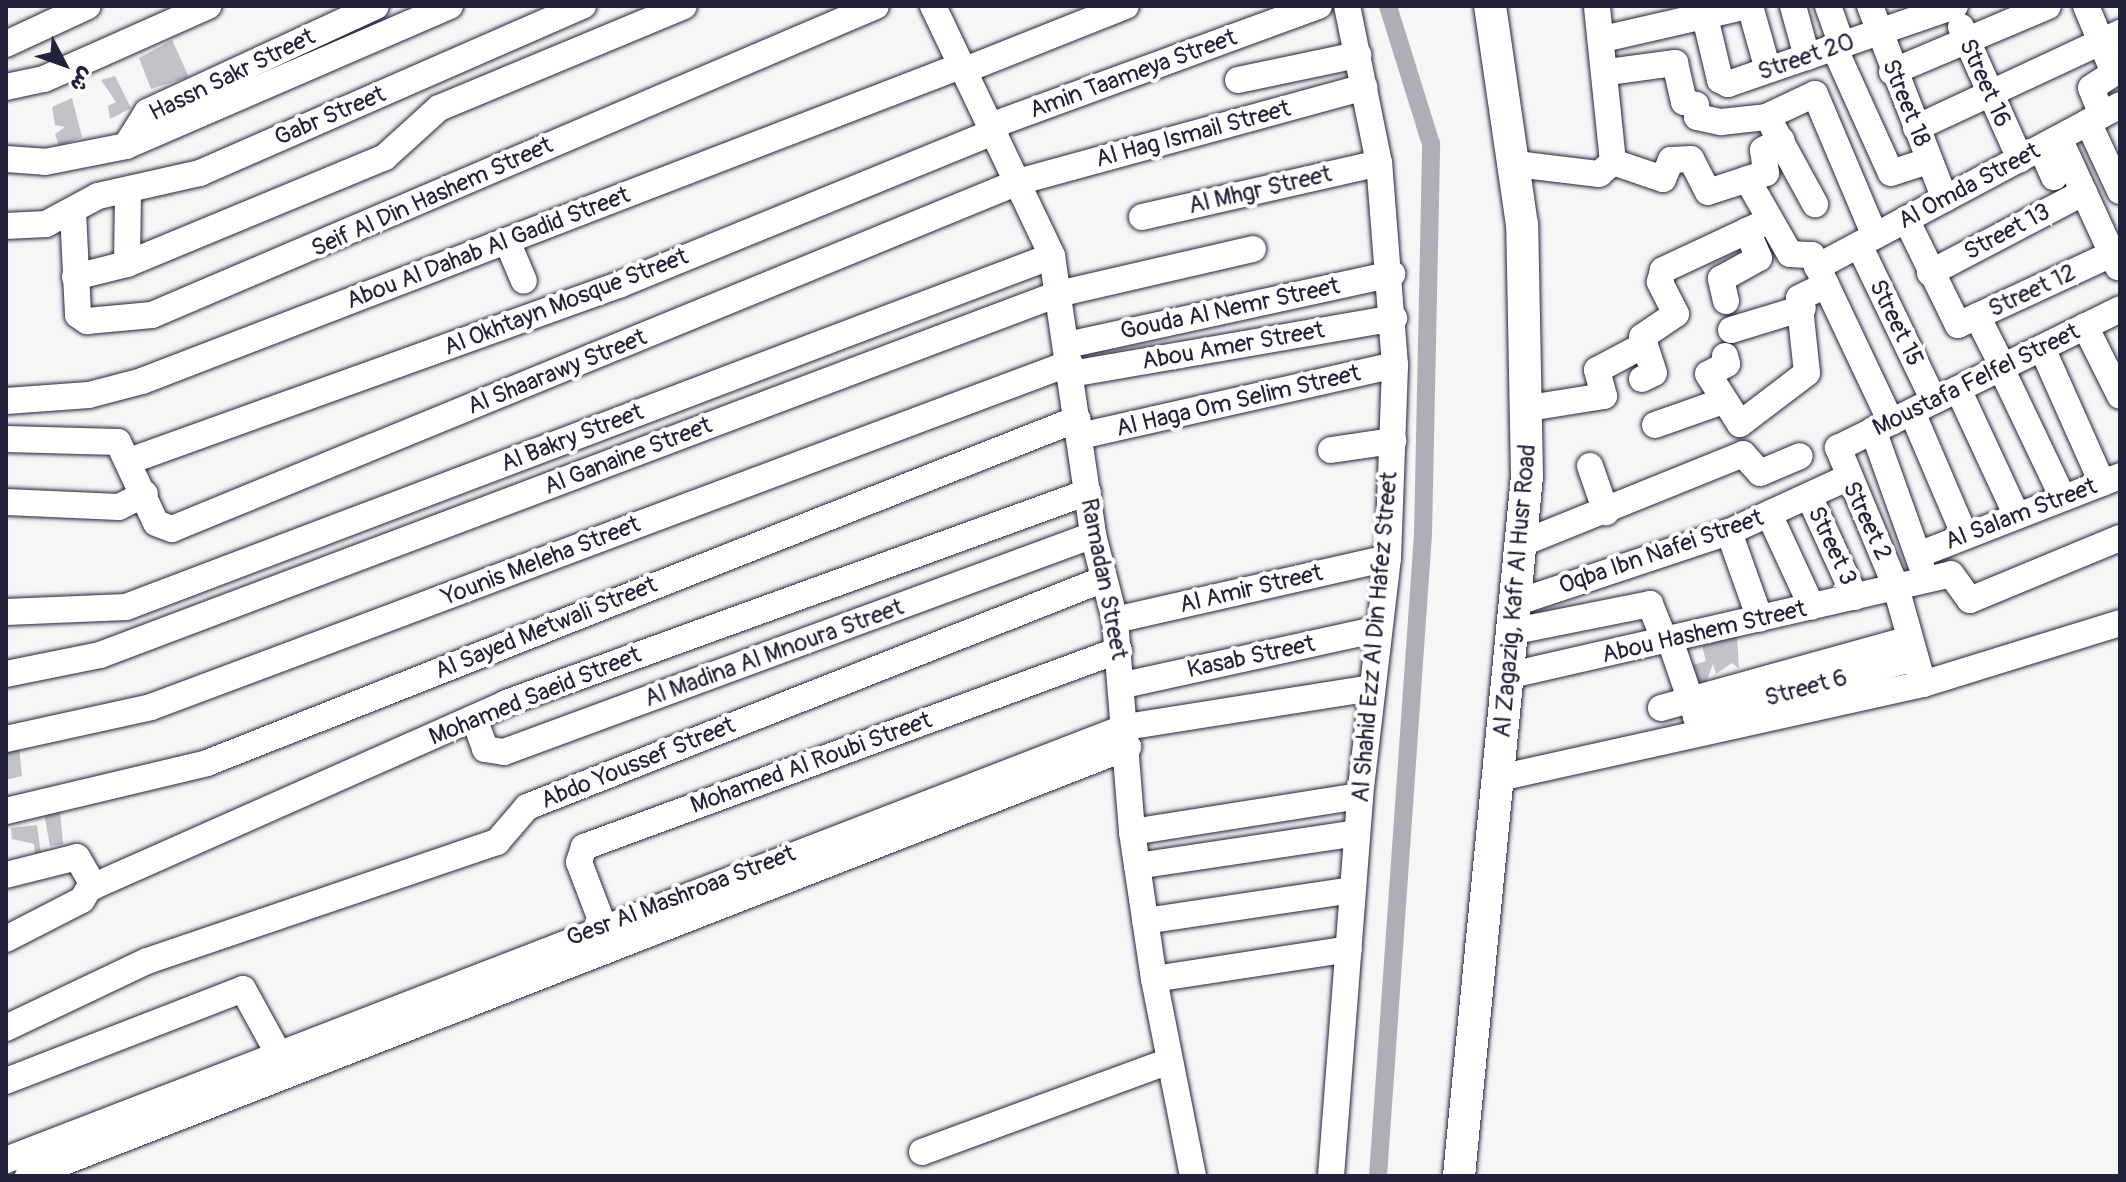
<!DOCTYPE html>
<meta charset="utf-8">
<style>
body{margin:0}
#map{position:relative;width:2126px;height:1182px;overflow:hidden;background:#f6f6f7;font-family:Pangolin,"Playpen Sans Arabic",sans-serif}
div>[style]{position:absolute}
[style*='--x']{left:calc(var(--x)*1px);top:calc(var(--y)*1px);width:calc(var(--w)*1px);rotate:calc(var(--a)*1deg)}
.canal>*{height:18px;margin:-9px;padding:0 9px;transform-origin:9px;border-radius:9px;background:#aeaeb7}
.building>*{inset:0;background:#c2c2c9}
.roads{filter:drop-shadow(0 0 2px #22223b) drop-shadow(0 0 2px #22223b)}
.minor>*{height:26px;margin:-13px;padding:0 13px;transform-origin:13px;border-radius:13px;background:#fff}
.major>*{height:32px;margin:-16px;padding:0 16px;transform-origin:16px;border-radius:16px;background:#fff}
span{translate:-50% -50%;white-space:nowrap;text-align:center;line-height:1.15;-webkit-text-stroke:8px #fff;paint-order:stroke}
.street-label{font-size:24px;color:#22223b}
.frame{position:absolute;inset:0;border:8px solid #22223b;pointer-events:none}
.north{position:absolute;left:24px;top:24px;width:80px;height:80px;-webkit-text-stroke:6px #fff;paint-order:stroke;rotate:131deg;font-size:22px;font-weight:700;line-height:32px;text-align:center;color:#22223b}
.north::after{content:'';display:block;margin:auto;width:28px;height:36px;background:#22223b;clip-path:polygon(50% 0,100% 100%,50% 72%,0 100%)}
</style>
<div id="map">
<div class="canal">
<i style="--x:1378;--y:1176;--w:644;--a:-85.99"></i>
<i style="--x:1423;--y:534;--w:390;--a:-88.8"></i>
<i style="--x:1431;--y:144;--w:145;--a:-107.3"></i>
</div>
<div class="building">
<i style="clip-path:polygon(172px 40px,189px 77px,151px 89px,139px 58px)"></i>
<i style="clip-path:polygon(115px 76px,131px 108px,110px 119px,108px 106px,116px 102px,101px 80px)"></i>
<i style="clip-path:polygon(72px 98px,82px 137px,59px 146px,55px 134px,65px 127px,55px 125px,52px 107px)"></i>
<i style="clip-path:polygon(1737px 636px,1739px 669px,1732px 663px,1716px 674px,1713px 664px,1706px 683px,1689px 688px,1684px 668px,1706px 661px,1702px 646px)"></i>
<i style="clip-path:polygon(19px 746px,22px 776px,6px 780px,6px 747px)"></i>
<i style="clip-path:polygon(60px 811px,63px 844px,50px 846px,44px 813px)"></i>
<i style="clip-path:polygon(37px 825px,41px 854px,35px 855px,34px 844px,12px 839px,11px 828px)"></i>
</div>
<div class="roads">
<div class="minor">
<i style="--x:933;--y:6;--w:277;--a:64.5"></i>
<i style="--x:1052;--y:256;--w:282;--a:81.6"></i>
<i style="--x:1093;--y:535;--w:88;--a:75.5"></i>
<i style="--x:1115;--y:620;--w:213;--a:85.4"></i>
<i style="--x:1132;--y:832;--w:149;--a:81.5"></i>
<i style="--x:1154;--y:979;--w:201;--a:78.8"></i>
<i style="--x:1750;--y:6;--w:66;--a:74.3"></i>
<i style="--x:1793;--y:6;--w:53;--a:74.6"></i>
<i style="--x:1828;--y:6;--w:41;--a:70.3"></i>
<i style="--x:1870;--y:6;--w:207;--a:68.8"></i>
<i style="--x:2086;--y:6;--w:73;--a:67.3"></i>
<i style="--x:2114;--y:73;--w:27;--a:147"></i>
<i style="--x:2091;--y:88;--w:29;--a:68"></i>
<i style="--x:1705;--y:17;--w:65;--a:76.6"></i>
<i style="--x:1720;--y:80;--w:9;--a:27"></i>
<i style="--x:1728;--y:84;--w:240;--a:-19"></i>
<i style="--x:1961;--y:27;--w:145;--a:65.9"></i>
<i style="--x:1603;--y:39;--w:148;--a:-12.9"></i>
<i style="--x:6;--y:44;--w:90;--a:-24.9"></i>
<i style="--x:1834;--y:47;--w:138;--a:65.7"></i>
<i style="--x:1891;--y:173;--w:40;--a:-18"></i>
<i style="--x:965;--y:70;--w:173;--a:-21.7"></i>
<i style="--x:1608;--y:72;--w:68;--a:-7.7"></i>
<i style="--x:1675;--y:63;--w:40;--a:77"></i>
<i style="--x:1684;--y:102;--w:12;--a:14"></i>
<i style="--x:1696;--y:105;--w:12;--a:85"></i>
<i style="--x:1697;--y:117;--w:25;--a:12"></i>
<i style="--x:1721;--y:122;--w:45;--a:-6.3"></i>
<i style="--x:1766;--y:117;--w:54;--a:-25.1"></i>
<i style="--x:1815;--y:94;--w:154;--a:67.1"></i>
<i style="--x:1892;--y:72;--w:169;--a:-22.9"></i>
<i style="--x:1238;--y:80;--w:123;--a:-11.8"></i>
<i style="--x:6;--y:87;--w:39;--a:-12"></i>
<i style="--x:44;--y:79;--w:180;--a:-24"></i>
<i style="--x:2088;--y:122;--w:76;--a:65.1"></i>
<i style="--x:993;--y:125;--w:347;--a:-20.1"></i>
<i style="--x:1773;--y:127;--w:88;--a:61.4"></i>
<i style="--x:1916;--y:128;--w:225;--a:-25"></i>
<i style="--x:2059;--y:138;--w:142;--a:65.4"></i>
<i style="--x:126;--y:146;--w:353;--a:-23.4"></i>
<i style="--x:2041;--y:148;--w:32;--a:66"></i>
<i style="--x:6;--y:159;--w:39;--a:4"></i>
<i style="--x:45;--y:162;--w:83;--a:-11.2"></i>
<i style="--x:126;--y:146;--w:40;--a:-58"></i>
<i style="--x:147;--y:112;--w:252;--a:-24.8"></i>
<i style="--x:1613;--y:162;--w:53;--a:18.8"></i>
<i style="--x:1663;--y:179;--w:21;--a:-67"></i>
<i style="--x:1671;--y:160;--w:20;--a:-3"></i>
<i style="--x:1691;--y:159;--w:37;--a:63"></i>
<i style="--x:1708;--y:192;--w:61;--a:-18.1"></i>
<i style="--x:1766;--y:173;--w:23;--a:-97"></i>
<i style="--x:1763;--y:150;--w:21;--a:-28"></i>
<i style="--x:1516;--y:164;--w:84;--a:6.9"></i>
<i style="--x:1599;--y:174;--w:18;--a:-41"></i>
<i style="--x:1613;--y:162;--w:157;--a:-95.9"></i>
<i style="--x:1747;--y:179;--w:86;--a:60.2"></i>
<i style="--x:1790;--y:254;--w:22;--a:3"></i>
<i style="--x:1812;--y:255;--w:185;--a:64.7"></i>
<i style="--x:73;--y:212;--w:103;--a:87.2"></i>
<i style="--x:78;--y:315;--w:11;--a:34"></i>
<i style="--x:87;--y:321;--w:65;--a:-5.3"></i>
<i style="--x:152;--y:315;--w:787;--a:-23.11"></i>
<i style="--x:1142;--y:217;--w:243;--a:-12.8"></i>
<i style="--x:1906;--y:219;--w:118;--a:63.9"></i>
<i style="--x:1958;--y:325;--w:170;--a:-24.8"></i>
<i style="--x:6;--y:226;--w:40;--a:-2.9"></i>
<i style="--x:46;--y:224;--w:59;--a:-28.3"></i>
<i style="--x:98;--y:196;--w:105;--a:-12.7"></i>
<i style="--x:200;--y:173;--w:418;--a:-23.6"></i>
<i style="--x:507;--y:241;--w:43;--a:67"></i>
<i style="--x:1859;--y:245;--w:173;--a:64.3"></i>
<i style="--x:127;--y:264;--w:74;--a:-89.2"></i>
<i style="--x:1817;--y:267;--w:344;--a:-28.1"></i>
<i style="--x:1930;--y:273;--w:174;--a:-27.7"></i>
<i style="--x:75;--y:277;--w:54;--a:-14"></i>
<i style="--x:127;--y:264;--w:279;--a:-22.5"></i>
<i style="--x:385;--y:157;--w:73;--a:-42.2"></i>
<i style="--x:439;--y:108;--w:265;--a:-22.6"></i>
<i style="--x:1726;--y:301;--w:23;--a:-103"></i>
<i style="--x:1721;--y:279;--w:43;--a:-28.9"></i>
<i style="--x:1759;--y:258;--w:30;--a:-114"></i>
<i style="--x:1977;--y:316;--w:57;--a:63"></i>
<i style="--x:2085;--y:326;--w:78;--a:63.4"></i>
<i style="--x:1731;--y:330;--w:75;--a:-17"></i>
<i style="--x:1067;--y:345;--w:333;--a:-12.3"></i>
<i style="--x:2042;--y:348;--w:148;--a:66"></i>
<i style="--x:1725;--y:356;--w:8;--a:76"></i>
<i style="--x:1727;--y:364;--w:21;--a:152"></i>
<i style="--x:1708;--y:374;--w:59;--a:57.4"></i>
<i style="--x:1740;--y:424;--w:84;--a:-37.3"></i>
<i style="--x:1807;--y:373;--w:75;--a:-96.1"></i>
<i style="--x:1799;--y:298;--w:30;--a:-26"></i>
<i style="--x:2001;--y:368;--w:144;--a:64.5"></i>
<i style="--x:1071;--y:374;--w:328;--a:-9.8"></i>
<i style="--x:1642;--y:379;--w:13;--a:-27"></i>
<i style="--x:1654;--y:373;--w:38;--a:-108"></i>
<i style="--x:1642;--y:337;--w:41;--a:-34.1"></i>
<i style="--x:1676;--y:314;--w:36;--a:-117"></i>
<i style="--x:1660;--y:282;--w:12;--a:-76"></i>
<i style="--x:1663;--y:270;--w:116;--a:-25"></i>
<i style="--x:1958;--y:389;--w:140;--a:65.1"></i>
<i style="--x:6;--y:401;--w:83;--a:-4.1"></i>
<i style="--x:89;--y:395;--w:55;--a:-14.8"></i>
<i style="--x:142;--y:381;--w:880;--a:-21.05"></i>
<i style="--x:1529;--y:408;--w:76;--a:-9.1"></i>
<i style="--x:1604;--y:396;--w:27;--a:-105"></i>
<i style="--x:1597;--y:370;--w:53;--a:-28"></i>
<i style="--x:1912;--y:412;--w:135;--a:66.9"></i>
<i style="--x:1655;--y:425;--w:72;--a:-19.4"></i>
<i style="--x:1873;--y:430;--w:142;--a:70.3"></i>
<i style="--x:1080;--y:436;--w:323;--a:-12.7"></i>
<i style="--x:6;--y:439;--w:112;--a:1.5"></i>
<i style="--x:118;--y:442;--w:89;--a:64.9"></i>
<i style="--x:156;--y:523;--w:17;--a:21"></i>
<i style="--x:172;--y:529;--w:918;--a:-22.29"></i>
<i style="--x:1021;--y:181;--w:356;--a:-15.3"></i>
<i style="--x:1331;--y:450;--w:63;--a:-8.3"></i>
<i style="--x:132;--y:460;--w:520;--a:-19.79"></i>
<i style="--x:621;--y:284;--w:405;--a:-22.2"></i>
<i style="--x:1590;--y:466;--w:49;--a:70.8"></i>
<i style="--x:1809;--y:496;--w:111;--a:65.5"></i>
<i style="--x:6;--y:502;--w:113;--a:2.5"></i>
<i style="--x:119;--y:507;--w:29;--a:-27"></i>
<i style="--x:1769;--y:514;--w:102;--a:65.2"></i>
<i style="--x:1729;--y:532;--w:92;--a:70.4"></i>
<i style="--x:1523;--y:543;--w:237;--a:-22"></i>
<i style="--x:1743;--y:454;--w:25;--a:48"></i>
<i style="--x:1760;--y:473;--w:43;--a:-23"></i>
<i style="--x:1923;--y:553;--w:212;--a:-21.3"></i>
<i style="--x:1518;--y:602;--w:222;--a:-18.4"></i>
<i style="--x:1729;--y:532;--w:130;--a:-24.6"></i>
<i style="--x:6;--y:612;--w:120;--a:-2.4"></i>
<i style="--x:126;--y:607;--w:990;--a:-20.76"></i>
<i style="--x:1115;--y:620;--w:280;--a:-12.8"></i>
<i style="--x:1515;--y:631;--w:138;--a:-11.3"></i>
<i style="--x:1650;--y:604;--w:40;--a:68"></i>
<i style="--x:1670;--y:640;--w:80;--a:71.1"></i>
<i style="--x:6;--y:674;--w:96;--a:-11.4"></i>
<i style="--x:100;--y:655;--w:1024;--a:-20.65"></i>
<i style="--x:1058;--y:294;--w:200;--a:-13"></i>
<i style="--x:1511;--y:675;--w:451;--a:-12.9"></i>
<i style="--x:1951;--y:574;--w:32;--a:54"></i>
<i style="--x:1970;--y:600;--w:162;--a:-22.5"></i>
<i style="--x:1923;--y:684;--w:101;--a:-105.6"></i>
<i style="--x:1896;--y:587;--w:151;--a:-112.6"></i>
<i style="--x:1838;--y:448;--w:314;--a:-26.2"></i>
<i style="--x:1124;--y:685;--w:261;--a:-12.4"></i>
<i style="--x:1661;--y:708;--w:258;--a:-15.5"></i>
<i style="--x:1696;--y:717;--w:227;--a:-15.1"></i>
<i style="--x:474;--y:718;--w:33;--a:70"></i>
<i style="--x:485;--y:749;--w:19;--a:9"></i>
<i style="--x:504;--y:752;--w:628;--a:-20.22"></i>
<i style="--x:6;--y:739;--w:148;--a:-12.4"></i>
<i style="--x:151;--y:707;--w:981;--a:-20.52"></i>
<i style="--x:1499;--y:778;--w:434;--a:-12.5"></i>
<i style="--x:1923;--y:684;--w:206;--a:-17.2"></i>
<i style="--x:6;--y:811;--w:207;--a:-13.4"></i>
<i style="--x:207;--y:763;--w:936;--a:-21.57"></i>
<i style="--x:1132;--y:832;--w:231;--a:-9"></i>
<i style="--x:1137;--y:866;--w:222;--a:-8.5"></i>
<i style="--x:6;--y:875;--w:73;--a:-14.2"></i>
<i style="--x:77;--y:857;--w:34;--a:60"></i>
<i style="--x:94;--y:886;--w:451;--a:-23.9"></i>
<i style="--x:506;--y:703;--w:619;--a:-19.93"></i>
<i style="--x:1145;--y:921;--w:209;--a:-8.5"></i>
<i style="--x:603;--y:925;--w:67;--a:-110.9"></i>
<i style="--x:579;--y:862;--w:16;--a:-72"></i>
<i style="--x:584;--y:847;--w:570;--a:-20.21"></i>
<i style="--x:6;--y:939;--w:85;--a:-27.2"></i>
<i style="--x:82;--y:900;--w:17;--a:-59"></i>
<i style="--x:1154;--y:979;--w:197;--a:-8.7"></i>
<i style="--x:6;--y:1028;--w:156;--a:-25.4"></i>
<i style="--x:147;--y:961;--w:370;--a:-18.8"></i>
<i style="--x:497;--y:842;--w:46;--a:-49.4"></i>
<i style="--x:527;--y:807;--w:620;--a:-21.56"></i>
<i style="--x:6;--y:1081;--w:254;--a:-21.2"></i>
<i style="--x:243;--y:989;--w:73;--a:61.3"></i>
<i style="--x:922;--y:1152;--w:261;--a:-20.2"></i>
<i style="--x:6;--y:1160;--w:1201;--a:-21.14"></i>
<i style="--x:1126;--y:727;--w:248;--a:-9"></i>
<i style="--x:28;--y:1176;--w:1181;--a:-21.31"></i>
<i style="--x:1331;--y:1176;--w:381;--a:-85.6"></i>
<i style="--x:1360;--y:796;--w:240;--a:-83.3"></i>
<i style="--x:1388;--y:558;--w:193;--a:-87.9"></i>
<i style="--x:1395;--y:365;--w:203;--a:-94.5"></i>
<i style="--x:1379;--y:163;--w:160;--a:-101.5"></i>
</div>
<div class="major">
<i style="--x:1459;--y:1176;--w:703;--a:-84.45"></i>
<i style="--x:1527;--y:476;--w:251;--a:-91.1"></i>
<i style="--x:1522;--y:225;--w:221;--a:-98.3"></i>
</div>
</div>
<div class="street-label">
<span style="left:1806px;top:57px;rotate:-19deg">Street 20</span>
<span style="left:1133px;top:74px;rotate:-20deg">Amin Taameya Street</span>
<span style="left:232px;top:75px;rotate:-26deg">Hassn Sakr Street</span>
<span style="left:1985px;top:83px;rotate:66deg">Street 16</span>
<span style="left:1906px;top:103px;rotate:68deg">Street 18</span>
<span style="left:330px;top:116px;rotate:-23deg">Gabr Street</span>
<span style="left:1193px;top:134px;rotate:-15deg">Al Hag Ismail Street</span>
<span style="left:1969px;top:186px;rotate:-28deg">Al Omda Street</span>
<span style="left:1260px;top:190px;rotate:-13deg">Al Mhgr Street</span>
<span style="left:432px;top:197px;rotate:-24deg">Seif Al Din Hashem Street</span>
<span style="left:2007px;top:232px;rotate:-28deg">Street 13</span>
<span style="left:488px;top:248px;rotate:-21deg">Abou Al Dahab Al Gadid Street</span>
<span style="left:2032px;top:291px;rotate:-25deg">Street 12</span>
<span style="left:566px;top:302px;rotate:-21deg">Al Okhtayn Mosque Street</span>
<span style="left:1230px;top:309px;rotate:-12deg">Gouda Al Nemr Street</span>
<span style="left:1896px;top:323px;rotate:64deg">Street 15</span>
<span style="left:1233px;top:346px;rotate:-10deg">Abou Amer Street</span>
<span style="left:557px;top:372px;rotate:-22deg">Al Shaarawy Street</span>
<span style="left:1976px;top:380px;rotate:-26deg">Moustafa Felfel Street</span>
<span style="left:1238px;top:401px;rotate:-13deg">Al Haga Om Selim Street</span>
<span style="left:572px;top:438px;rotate:-21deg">Al Bakry Street</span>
<span style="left:628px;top:456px;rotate:-21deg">Al Ganaine Street</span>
<span style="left:2021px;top:514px;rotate:-21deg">Al Salam Street</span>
<span style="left:1867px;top:521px;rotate:65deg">Street 2</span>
<span style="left:1832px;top:546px;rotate:65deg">Street 3</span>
<span style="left:1661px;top:552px;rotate:-19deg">Oqba Ibn Nafei Street</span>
<span style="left:541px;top:561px;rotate:-21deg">Younis Meleha Street</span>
<span style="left:1104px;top:579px;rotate:79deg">Ramadan Street</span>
<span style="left:1251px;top:589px;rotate:-13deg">Al Amir Street</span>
<span style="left:1515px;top:591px;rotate:-85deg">Al Zagazig, Kafr Al Husr Road</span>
<span style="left:546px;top:628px;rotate:-22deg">Al Sayed Metwali Street</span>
<span style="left:1704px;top:632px;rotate:-13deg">Abou Hashem Street</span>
<span style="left:1375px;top:637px;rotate:-85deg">Al Shahid Ezz Al Din Hafez Street</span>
<span style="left:774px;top:653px;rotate:-20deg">Al Madina Al Mnoura Street</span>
<span style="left:1251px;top:657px;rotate:-12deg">Kasab Street</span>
<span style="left:1806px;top:688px;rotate:-15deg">Street 6</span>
<span style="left:535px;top:696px;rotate:-22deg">Mohamed Saeid Street</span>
<span style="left:638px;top:763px;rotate:-22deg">Abdo Youssef Street</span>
<span style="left:811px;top:763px;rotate:-20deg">Mohamed Al Roubi Street</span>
<span style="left:681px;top:896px;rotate:-21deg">Gesr Al Mashroaa Street</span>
</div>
<div class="frame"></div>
<div class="north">ش</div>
</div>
